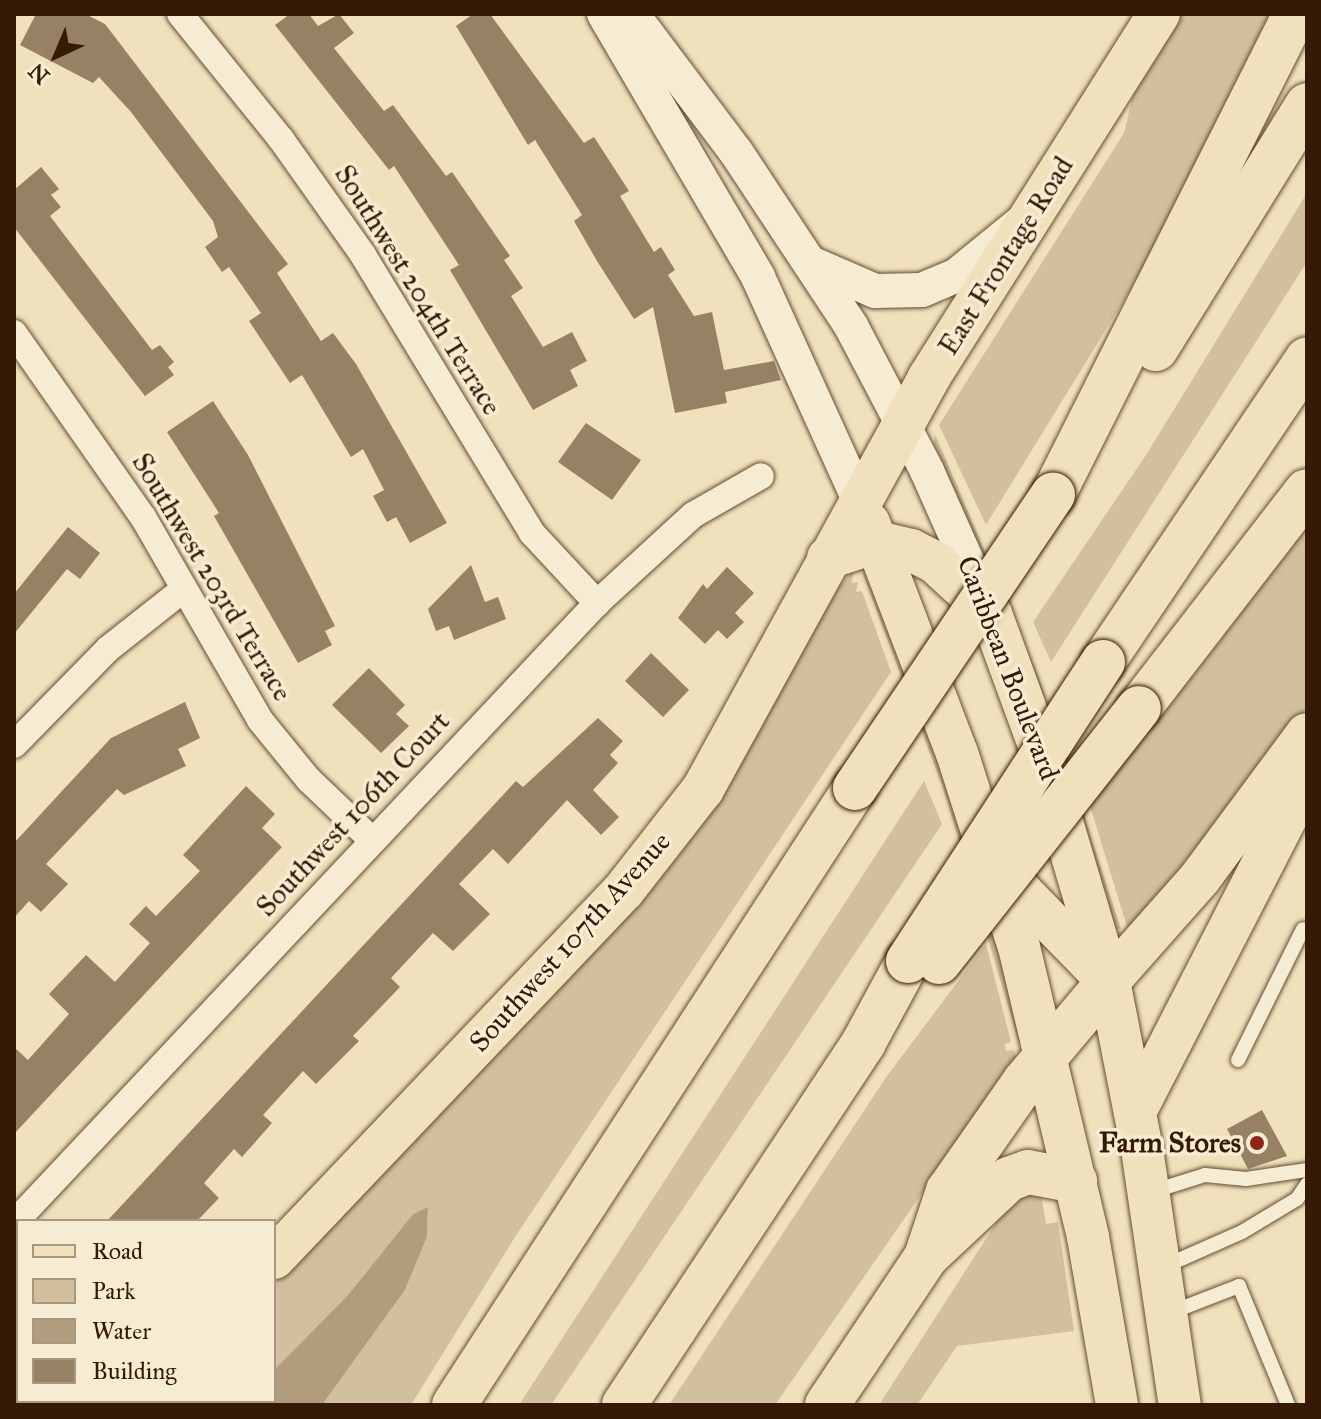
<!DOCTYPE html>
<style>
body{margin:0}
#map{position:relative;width:1321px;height:1419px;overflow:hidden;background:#f0e1bc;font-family:"IM FELL Great Primer",serif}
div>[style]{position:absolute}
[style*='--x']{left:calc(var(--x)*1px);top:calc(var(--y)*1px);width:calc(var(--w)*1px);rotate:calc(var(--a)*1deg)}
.green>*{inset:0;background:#d1bf9d}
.water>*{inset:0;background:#b19d7e}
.building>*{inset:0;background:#978164}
.roads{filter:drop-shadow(0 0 2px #654c33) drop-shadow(0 0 2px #654c33)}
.service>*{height:14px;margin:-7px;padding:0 7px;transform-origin:7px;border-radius:7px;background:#f5ecd3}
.minor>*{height:26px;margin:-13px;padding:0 13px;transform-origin:13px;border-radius:13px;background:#f5ecd3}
.tertiary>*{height:34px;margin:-17px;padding:0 17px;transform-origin:17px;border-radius:17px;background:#f5ecd3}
.primary>*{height:42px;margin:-21px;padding:0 21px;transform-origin:21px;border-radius:21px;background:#f0e1bc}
.motorway>*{height:44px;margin:-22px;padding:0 22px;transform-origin:22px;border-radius:22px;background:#f0e1bc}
.bridges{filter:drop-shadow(0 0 2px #371a05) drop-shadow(0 0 2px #371a05)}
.motorway-bridge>*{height:44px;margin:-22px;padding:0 22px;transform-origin:22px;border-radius:22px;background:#f0e1bc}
.dots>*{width:22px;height:22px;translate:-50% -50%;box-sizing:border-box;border:4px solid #f5ecd3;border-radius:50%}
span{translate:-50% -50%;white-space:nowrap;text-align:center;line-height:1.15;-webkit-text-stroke:7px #f5ecd3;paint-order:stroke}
.street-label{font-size:28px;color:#371a05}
.poi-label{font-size:28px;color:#371a05;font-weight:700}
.right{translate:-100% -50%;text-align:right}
.frame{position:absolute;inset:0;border:16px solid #371a05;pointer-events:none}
.legend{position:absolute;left:16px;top:1219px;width:260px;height:184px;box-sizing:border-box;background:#f5ecd3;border:2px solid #a99881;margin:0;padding:10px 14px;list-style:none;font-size:24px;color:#371a05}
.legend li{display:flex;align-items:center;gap:16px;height:40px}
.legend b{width:40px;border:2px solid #a99881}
.north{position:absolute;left:16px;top:16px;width:80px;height:80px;-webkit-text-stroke:6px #f5ecd3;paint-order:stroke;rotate:224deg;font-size:22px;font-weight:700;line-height:32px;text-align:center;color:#371a05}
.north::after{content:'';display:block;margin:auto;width:28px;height:36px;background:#371a05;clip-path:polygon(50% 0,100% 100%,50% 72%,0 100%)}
</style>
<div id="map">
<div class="green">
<i style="clip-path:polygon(1176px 14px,1271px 14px,1203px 158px,1129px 292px,986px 525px,939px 425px,1124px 133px,1138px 74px)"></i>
<i style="clip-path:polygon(1307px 193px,1307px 262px,1051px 662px,1033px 622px,1146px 455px)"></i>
<i style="clip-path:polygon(935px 434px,1039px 678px,1121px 929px,1115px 929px,1028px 666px,934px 444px)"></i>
<i style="clip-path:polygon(1307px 528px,1307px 714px,1138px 922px,1127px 927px,1090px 806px)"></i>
<i style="clip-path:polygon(853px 571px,852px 583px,858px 582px,856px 592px,862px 591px,891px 672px,515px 1237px,411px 1405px,322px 1405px,405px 1290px,427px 1237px,428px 1207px,413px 1214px,348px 1295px,274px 1370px,274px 1284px,545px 995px,732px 778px,834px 591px)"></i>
<i style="clip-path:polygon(862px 572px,867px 576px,948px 784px,1027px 1042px,1019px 1043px,943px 788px)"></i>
<i style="clip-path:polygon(924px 781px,942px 824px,551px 1405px,519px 1405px)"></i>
<i style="clip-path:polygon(986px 944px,1011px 1042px,1005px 1044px,1006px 1051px,1014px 1050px,1016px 1058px,775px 1405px,669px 1405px,887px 1076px)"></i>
<i style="clip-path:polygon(1024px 1194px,1041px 1195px,1046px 1224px,1058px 1222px,1074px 1331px,957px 1346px,917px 1405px,879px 1405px,1002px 1214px)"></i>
</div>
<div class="water">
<i style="clip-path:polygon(428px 1207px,427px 1237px,405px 1290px,322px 1405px,249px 1405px,274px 1401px,274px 1370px,348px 1295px,413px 1214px)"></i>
</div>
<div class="building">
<i style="clip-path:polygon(36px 14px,85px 14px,105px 24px,288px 264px,277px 273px,321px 341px,333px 333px,356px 364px,447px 523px,410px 543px,396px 517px,387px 522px,373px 496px,384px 490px,363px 449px,351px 457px,302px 375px,290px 383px,249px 321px,261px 313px,229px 267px,222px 272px,205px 247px,218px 237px,213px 221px,131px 112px,99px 77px,93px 83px,20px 45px)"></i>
<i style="clip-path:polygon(290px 14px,309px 14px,318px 26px,339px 14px,354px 33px,334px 48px,384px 111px,393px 105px,446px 176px,452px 172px,510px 256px,504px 260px,523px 288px,511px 296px,543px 347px,572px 332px,587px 361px,570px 370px,578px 386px,533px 410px,450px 270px,459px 265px,394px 166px,389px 170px,275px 25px)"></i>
<i style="clip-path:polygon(473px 14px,490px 14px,584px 143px,594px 137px,629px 191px,620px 196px,654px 252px,661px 247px,675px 270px,668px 275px,694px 316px,712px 312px,724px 370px,774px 361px,781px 380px,725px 392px,727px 403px,675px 413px,653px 307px,634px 319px,597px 261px,574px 221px,582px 215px,535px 140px,528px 145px,456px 26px)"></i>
<i style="clip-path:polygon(41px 167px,59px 189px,51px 195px,61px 207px,50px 216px,152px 350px,160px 345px,174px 362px,168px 367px,174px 375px,145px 396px,14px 227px,14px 190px)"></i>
<i style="clip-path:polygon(213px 401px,248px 455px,335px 626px,325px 631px,332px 645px,298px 663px,214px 516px,219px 513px,167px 432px)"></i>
<i style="clip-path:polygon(586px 423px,641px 460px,612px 500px,558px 462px)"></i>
<i style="clip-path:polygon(68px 527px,100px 553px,80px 579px,67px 569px,14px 634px,14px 594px)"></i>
<i style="clip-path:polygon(471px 565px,485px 602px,498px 597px,506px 619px,454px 640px,449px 626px,436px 631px,428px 609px)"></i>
<i style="clip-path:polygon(727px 567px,754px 593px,735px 613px,744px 622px,727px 639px,718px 630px,705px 644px,678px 618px,703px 584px,707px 589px)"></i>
<i style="clip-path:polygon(651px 653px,689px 690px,663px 717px,625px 681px)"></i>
<i style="clip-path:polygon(369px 668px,405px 705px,396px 714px,409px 726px,381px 753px,332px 705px)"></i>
<i style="clip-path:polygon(185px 702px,200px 738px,178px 749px,186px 766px,124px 795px,117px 789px,46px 864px,68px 884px,41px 912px,29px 901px,14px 918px,14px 843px,111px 738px)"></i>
<i style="clip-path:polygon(598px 718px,623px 741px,610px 755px,618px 763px,593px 790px,619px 817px,601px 835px,567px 800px,508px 864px,493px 849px,459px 884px,490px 914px,453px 951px,433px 933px,391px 978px,400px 987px,353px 1036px,359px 1041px,316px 1084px,303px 1071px,263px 1115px,272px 1123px,242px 1157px,234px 1149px,204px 1183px,219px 1198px,197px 1221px,107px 1221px,516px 781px,523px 787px)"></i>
<i style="clip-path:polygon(246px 786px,275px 814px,262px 828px,282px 847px,14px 1134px,14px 1047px,28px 1060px,69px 1014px,49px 994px,86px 955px,115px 982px,150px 943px,129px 924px,146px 906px,156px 916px,200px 871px,183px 855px)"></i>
<i style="clip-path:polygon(1262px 1110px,1287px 1156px,1248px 1169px,1227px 1129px)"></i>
</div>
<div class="roads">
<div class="service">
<i style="--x:1238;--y:1060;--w:146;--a:-63.6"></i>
<i style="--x:1151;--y:1192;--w:57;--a:-17.5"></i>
<i style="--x:1205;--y:1175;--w:41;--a:5.6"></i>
<i style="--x:1246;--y:1179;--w:62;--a:-8.4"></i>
<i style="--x:1165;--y:1266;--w:84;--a:-23.8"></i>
<i style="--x:1242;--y:1232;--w:64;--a:-31"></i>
<i style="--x:1297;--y:1199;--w:18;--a:-56"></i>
<i style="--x:1172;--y:1312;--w:72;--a:-21.2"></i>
<i style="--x:1239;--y:1286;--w:129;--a:67.6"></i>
</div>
<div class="minor">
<i style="--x:180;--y:14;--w:161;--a:51.1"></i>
<i style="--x:281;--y:139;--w:142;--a:54.7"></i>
<i style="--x:363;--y:255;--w:325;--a:58.7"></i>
<i style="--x:532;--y:533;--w:96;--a:47.1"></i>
<i style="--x:14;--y:333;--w:225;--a:55"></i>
<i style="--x:143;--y:517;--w:234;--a:60"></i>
<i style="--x:260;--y:720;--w:77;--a:50.8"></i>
<i style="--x:309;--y:780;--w:87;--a:43.6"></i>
<i style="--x:14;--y:745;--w:134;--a:-45.6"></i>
<i style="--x:108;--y:649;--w:97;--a:-38.3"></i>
<i style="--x:14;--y:1223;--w:851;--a:-46.76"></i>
<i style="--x:597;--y:603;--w:130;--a:-42.5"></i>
<i style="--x:693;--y:515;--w:78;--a:-29.8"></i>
</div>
<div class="tertiary">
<i style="--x:604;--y:14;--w:305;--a:59.6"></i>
<i style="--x:758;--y:277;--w:249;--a:65.6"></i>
<i style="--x:632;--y:14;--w:173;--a:53"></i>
<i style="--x:736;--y:152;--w:209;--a:56.5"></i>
<i style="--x:851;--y:326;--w:164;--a:62.3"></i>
<i style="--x:927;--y:471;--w:152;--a:66"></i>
<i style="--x:813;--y:264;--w:68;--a:23.5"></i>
<i style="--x:875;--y:291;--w:47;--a:-1.2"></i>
<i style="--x:922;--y:290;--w:38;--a:-23"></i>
<i style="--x:957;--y:275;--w:84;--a:-39.2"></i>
</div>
<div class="primary">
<i style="--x:869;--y:523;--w:246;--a:69.1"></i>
<i style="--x:957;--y:753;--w:204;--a:72.3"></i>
<i style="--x:1019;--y:947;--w:298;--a:76.6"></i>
<i style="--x:1088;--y:1237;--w:170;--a:80.2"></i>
<i style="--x:828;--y:558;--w:52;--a:-18.1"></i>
<i style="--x:877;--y:542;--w:35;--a:13"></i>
<i style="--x:911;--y:550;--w:28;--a:27"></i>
<i style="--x:936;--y:563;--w:75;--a:42.8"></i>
<i style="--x:991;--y:614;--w:146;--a:69.9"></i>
<i style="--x:1041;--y:751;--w:240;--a:73.5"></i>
<i style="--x:1109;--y:981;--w:171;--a:78.9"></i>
<i style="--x:1142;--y:1149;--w:259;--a:81.6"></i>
<i style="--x:1004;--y:874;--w:149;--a:45.8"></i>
<i style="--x:1109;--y:981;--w:137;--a:-48.5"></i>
<i style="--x:1200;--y:878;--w:179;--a:-53.4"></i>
<i style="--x:1135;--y:1112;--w:377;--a:-62.8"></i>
<i style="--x:274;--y:1258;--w:508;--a:-46.44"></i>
<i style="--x:624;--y:890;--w:128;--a:-52"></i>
<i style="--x:703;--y:789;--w:468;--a:-61.2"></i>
<i style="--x:928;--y:379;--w:432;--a:-57.7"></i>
<i style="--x:135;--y:1405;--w:5;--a:-53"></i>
</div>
<div class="motorway">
<i style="--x:1156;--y:349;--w:287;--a:-58.2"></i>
<i style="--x:1053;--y:495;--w:538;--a:-63.29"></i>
<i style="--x:1103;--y:662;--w:365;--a:-56"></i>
<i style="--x:1139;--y:708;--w:274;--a:-52.3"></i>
<i style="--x:928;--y:1255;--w:111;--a:-43.2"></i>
<i style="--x:1009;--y:1179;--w:20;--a:-20"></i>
<i style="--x:1028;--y:1172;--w:48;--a:10.8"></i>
<i style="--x:454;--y:1405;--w:736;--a:-56.98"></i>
<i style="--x:624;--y:1405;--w:435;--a:-56.5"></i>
<i style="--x:864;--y:1042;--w:92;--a:-61.5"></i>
<i style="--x:827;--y:1405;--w:178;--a:-56.2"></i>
<i style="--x:926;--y:1257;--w:70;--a:-71.6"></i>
<i style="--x:948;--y:1191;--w:134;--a:-55"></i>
<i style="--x:1025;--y:1081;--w:131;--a:-50"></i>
</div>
</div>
<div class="bridges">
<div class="motorway-bridge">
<i style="--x:855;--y:788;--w:354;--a:-56"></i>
<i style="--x:908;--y:961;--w:357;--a:-56.9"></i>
<i style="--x:939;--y:962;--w:323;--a:-51.8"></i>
</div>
</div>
<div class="dots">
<i style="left:1257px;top:1143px;background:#8f2418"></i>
</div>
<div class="street-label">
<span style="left:1006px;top:256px;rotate:-58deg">East Frontage Road</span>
<span style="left:418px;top:290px;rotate:58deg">Southwest 204th Terrace</span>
<span style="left:212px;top:577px;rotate:59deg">Southwest 203rd Terrace</span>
<span style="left:1008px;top:668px;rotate:69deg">Caribbean Boulevard</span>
<span style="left:353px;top:814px;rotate:-47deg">Southwest 106th Court</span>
<span style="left:570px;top:942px;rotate:-48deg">Southwest 107th Avenue</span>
</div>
<div class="poi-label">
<span class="right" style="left:1241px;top:1143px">Farm Stores</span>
</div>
<div class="frame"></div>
<ul class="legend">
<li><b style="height:10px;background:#f0e1bc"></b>Road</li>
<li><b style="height:22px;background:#d1bf9d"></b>Park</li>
<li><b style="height:22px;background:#b19d7e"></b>Water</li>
<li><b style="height:22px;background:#978164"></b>Building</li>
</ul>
<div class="north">N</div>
</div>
